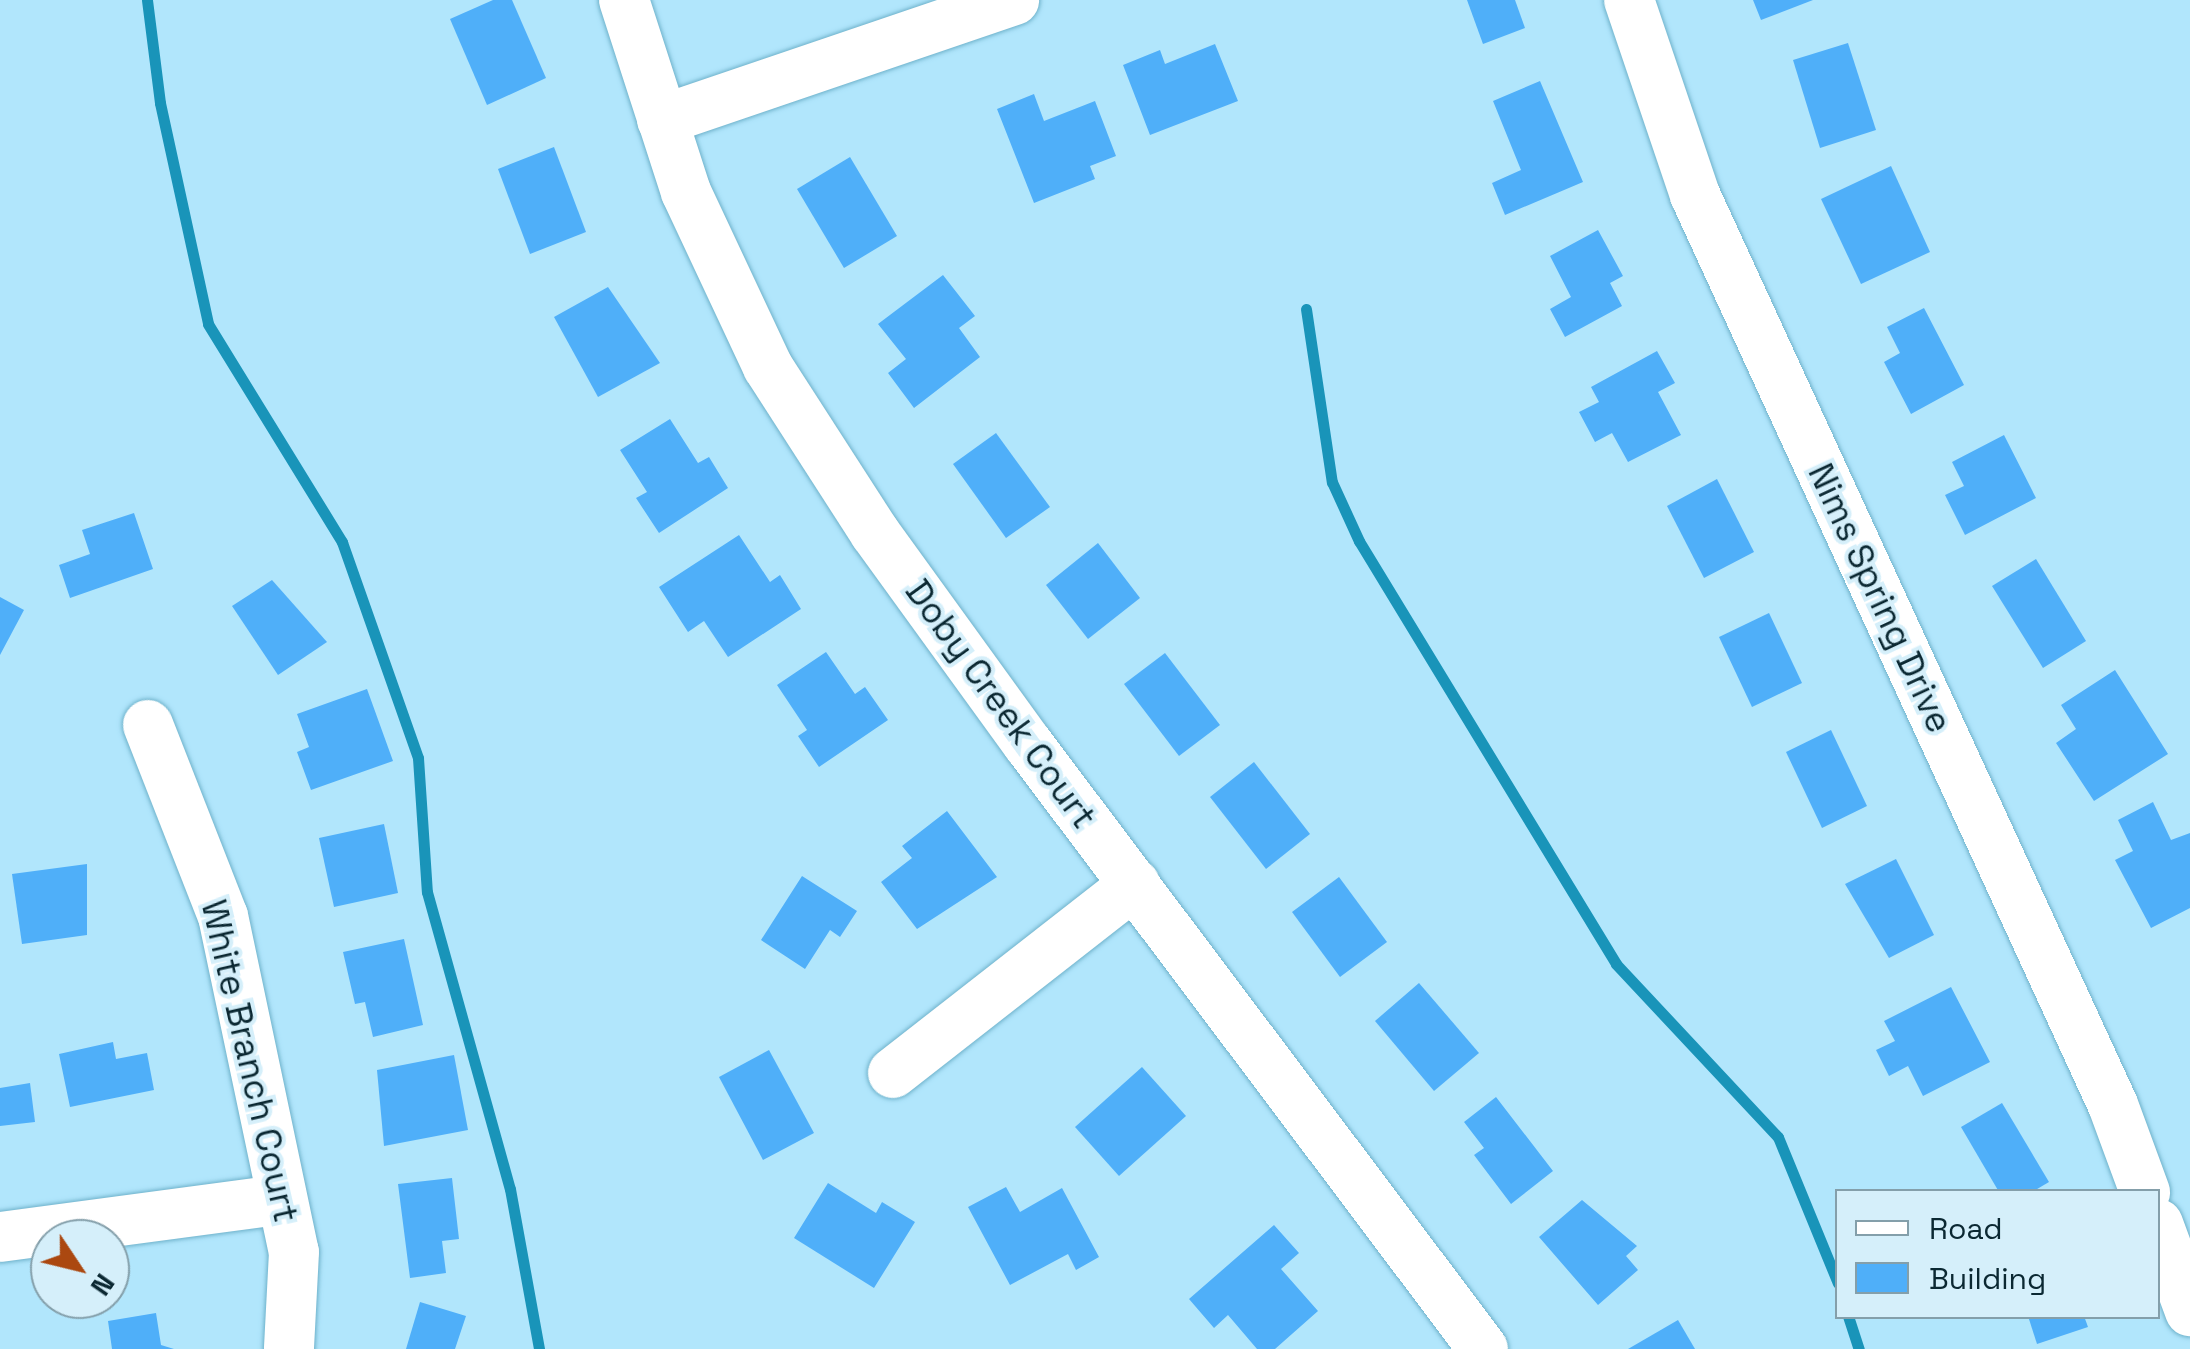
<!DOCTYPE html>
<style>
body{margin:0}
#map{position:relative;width:2190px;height:1349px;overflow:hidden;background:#b1e6fc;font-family:"Space Grotesk",sans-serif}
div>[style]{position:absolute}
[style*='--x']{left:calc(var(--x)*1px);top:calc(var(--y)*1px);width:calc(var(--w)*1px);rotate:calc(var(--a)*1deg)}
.stream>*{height:11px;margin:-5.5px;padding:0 5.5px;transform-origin:5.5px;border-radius:5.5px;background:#1994b9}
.building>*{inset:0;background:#4faff9}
.roads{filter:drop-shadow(0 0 2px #6fb2cb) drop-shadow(0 0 2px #6fb2cb)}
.minor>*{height:50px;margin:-25px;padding:0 25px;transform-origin:25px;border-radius:25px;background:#fff}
span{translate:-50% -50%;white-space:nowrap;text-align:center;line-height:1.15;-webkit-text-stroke:8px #d5effa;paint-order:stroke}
.street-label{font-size:35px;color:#0b2832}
.legend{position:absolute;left:1835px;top:1189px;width:325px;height:130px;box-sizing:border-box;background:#d5effa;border:2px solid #849faa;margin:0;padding:12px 18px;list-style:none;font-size:30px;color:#0b2832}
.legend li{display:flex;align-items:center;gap:20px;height:50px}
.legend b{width:50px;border:2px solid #849faa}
.north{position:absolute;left:30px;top:1219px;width:100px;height:100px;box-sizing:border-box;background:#d5effa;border:2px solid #849faa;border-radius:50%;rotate:125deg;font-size:28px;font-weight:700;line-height:40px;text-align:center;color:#0b2832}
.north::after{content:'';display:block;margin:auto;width:35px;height:45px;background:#ab4810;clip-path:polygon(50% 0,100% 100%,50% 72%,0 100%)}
</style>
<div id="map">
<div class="stream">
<i style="--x:147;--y:0;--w:104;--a:82.8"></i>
<i style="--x:160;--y:103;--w:226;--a:77.7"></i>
<i style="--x:208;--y:324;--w:256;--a:58.4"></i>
<i style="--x:342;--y:542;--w:229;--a:70.6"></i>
<i style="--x:418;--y:758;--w:134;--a:86.2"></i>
<i style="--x:427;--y:892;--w:308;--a:74.4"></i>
<i style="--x:510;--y:1189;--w:163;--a:79.7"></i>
<i style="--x:1306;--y:309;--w:175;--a:81.5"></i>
<i style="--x:1332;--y:482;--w:65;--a:65.4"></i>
<i style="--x:1359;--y:541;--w:495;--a:58.7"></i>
<i style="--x:1616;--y:964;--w:237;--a:46.9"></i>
<i style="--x:1778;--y:1137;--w:158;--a:67.7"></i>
<i style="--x:1848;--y:1316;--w:35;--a:72"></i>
</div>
<div class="building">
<i style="clip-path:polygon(493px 0,512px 0,546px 78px,487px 105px,450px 19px)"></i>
<i style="clip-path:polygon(1467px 0,1515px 0,1525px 28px,1483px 44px)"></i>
<i style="clip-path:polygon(1753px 0,1813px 0,1761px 20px)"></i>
<i style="clip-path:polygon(1848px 43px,1876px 130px,1820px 148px,1793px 60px)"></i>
<i style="clip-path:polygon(1215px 44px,1238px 101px,1150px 135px,1123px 65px,1160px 50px,1165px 64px)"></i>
<i style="clip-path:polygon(1540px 81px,1583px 182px,1505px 215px,1492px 183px,1521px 170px,1493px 101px)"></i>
<i style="clip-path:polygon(1034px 94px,1044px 121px,1095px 101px,1116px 156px,1090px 166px,1095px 179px,1034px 203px,997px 109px)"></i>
<i style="clip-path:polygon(554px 147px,586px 232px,530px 254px,498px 169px)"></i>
<i style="clip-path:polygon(850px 157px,897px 236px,844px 268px,797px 189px)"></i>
<i style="clip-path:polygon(1891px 166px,1930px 252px,1861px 284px,1821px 199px)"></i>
<i style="clip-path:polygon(1598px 230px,1623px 276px,1610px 283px,1622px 306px,1565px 337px,1550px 309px,1571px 297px,1550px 256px)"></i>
<i style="clip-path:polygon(943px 275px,975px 316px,959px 328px,980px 357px,914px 408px,888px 373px,906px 359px,878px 324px)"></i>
<i style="clip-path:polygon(608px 287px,660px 363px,598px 397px,554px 317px)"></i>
<i style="clip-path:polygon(1924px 308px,1964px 385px,1911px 414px,1884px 362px,1900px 353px,1887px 327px)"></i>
<i style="clip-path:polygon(1657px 351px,1675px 383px,1658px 392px,1681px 435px,1628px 462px,1612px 433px,1595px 442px,1579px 412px,1599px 402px,1591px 387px)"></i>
<i style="clip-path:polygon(670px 419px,698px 463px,709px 457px,728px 488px,659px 533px,636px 498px,647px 492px,620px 450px)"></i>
<i style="clip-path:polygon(996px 433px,1050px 507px,1006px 538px,953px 464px)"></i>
<i style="clip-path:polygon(2004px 435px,2036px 498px,1965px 535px,1945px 495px,1964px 486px,1952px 462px)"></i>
<i style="clip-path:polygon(1717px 479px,1754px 552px,1704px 578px,1667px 506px)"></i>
<i style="clip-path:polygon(134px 513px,153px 569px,70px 598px,59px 565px,90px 554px,82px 530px)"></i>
<i style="clip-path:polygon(739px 535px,770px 582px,780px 575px,801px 609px,728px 657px,704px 621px,688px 632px,659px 587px)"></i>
<i style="clip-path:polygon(1098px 543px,1140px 598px,1088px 639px,1046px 585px)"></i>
<i style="clip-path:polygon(2036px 559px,2086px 641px,2043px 668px,1992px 586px)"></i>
<i style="clip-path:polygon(272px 580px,327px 642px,278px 675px,232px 606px)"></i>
<i style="clip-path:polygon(0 597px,24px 610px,0 655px)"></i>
<i style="clip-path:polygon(1769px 613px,1802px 683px,1752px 707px,1719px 637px)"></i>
<i style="clip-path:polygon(826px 652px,855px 694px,865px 687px,888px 720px,819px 767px,798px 736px,807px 730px,777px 685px)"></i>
<i style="clip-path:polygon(1165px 653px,1220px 725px,1179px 756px,1124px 684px)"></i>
<i style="clip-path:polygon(2115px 670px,2168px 754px,2094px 801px,2056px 743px,2076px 729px,2061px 705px)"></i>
<i style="clip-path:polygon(367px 689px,393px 761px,311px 790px,297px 752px,309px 747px,297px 714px)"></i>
<i style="clip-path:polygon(1831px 730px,1867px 806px,1822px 828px,1786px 752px)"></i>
<i style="clip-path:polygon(1254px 762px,1310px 834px,1266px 869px,1210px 797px)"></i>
<i style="clip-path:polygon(2153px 802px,2171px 840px,2190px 833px,2190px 908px,2151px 928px,2115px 860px,2133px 851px,2118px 820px)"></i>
<i style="clip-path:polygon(947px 811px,997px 877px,917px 929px,881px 882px,912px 858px,902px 846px)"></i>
<i style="clip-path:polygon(384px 824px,398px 893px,334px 907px,319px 838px)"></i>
<i style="clip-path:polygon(1896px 859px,1934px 935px,1889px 958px,1845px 884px)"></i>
<i style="clip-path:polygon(87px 864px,87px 935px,22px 944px,12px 874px)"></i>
<i style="clip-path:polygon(802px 876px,857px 911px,840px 937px,830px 930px,805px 969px,761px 940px)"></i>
<i style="clip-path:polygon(1339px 877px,1387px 942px,1340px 977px,1292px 912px)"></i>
<i style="clip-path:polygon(404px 939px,423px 1025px,373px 1037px,365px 1002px,355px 1004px,343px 952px)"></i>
<i style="clip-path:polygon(1419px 983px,1479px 1053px,1434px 1091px,1375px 1021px)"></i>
<i style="clip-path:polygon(1951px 987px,1990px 1062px,1923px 1096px,1908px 1066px,1889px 1076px,1876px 1050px,1895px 1041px,1884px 1021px)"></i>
<i style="clip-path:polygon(113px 1042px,116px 1059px,147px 1053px,154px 1090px,70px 1107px,59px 1054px)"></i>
<i style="clip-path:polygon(769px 1050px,814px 1133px,763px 1160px,719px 1077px)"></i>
<i style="clip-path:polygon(454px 1055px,468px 1130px,384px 1146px,377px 1070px)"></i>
<i style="clip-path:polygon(1142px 1067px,1186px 1116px,1119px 1176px,1075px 1127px)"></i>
<i style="clip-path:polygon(30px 1083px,35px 1122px,0 1126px,0 1088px)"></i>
<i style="clip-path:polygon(1496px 1097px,1553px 1171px,1511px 1204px,1474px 1155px,1484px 1148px,1464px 1122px)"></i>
<i style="clip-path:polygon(2002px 1103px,2049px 1182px,2032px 1192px,1999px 1192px,1961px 1127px)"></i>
<i style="clip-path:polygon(452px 1178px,459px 1239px,442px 1241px,446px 1273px,410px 1278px,398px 1184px)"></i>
<i style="clip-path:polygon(828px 1183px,876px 1213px,882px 1202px,915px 1222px,874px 1288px,794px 1238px)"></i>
<i style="clip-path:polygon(1006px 1187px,1020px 1212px,1062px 1188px,1099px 1257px,1076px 1270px,1068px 1254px,1010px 1285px,968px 1207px)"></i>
<i style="clip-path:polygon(1582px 1200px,1637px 1246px,1626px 1256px,1638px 1270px,1598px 1305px,1539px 1237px)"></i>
<i style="clip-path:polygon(1274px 1225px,1299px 1253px,1281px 1269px,1318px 1311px,1275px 1349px,1257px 1349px,1228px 1315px,1214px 1328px,1189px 1299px)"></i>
<i style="clip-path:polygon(420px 1302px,466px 1316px,455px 1349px,406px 1349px)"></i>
<i style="clip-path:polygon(156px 1313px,161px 1345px,174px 1349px,112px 1349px,108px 1321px)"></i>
<i style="clip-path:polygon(2028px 1316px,2084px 1316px,2088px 1327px,2037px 1344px)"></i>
<i style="clip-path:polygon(1678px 1320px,1695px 1349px,1628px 1349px)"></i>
</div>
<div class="roads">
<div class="minor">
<i style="--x:624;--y:0;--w:202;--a:72.1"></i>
<i style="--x:686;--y:192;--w:193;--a:64.9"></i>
<i style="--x:768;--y:367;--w:197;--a:57.2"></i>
<i style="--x:875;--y:533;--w:261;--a:54.1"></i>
<i style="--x:1028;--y:744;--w:757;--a:53.05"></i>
<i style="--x:1629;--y:0;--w:206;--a:71.3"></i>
<i style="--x:1695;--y:195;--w:1001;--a:65.33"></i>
<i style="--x:2113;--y:1105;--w:93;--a:69.8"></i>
<i style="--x:662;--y:120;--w:372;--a:-18.8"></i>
<i style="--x:148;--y:725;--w:205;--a:68.6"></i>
<i style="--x:223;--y:916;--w:343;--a:78.1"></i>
<i style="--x:294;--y:1252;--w:97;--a:93"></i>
<i style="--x:893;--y:1073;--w:307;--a:-38"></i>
<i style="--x:2158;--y:1224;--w:93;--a:69.8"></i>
<i style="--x:0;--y:1237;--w:280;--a:-7.6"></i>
</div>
</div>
<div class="street-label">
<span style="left:1880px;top:598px;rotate:65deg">Nims Spring Drive</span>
<span style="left:1001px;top:704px;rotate:54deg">Doby Creek Court</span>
<span style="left:250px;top:1061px;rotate:77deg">White Branch Court</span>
</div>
<ul class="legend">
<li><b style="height:12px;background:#fff"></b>Road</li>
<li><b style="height:28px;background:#4faff9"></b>Building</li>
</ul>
<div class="north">N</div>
</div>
